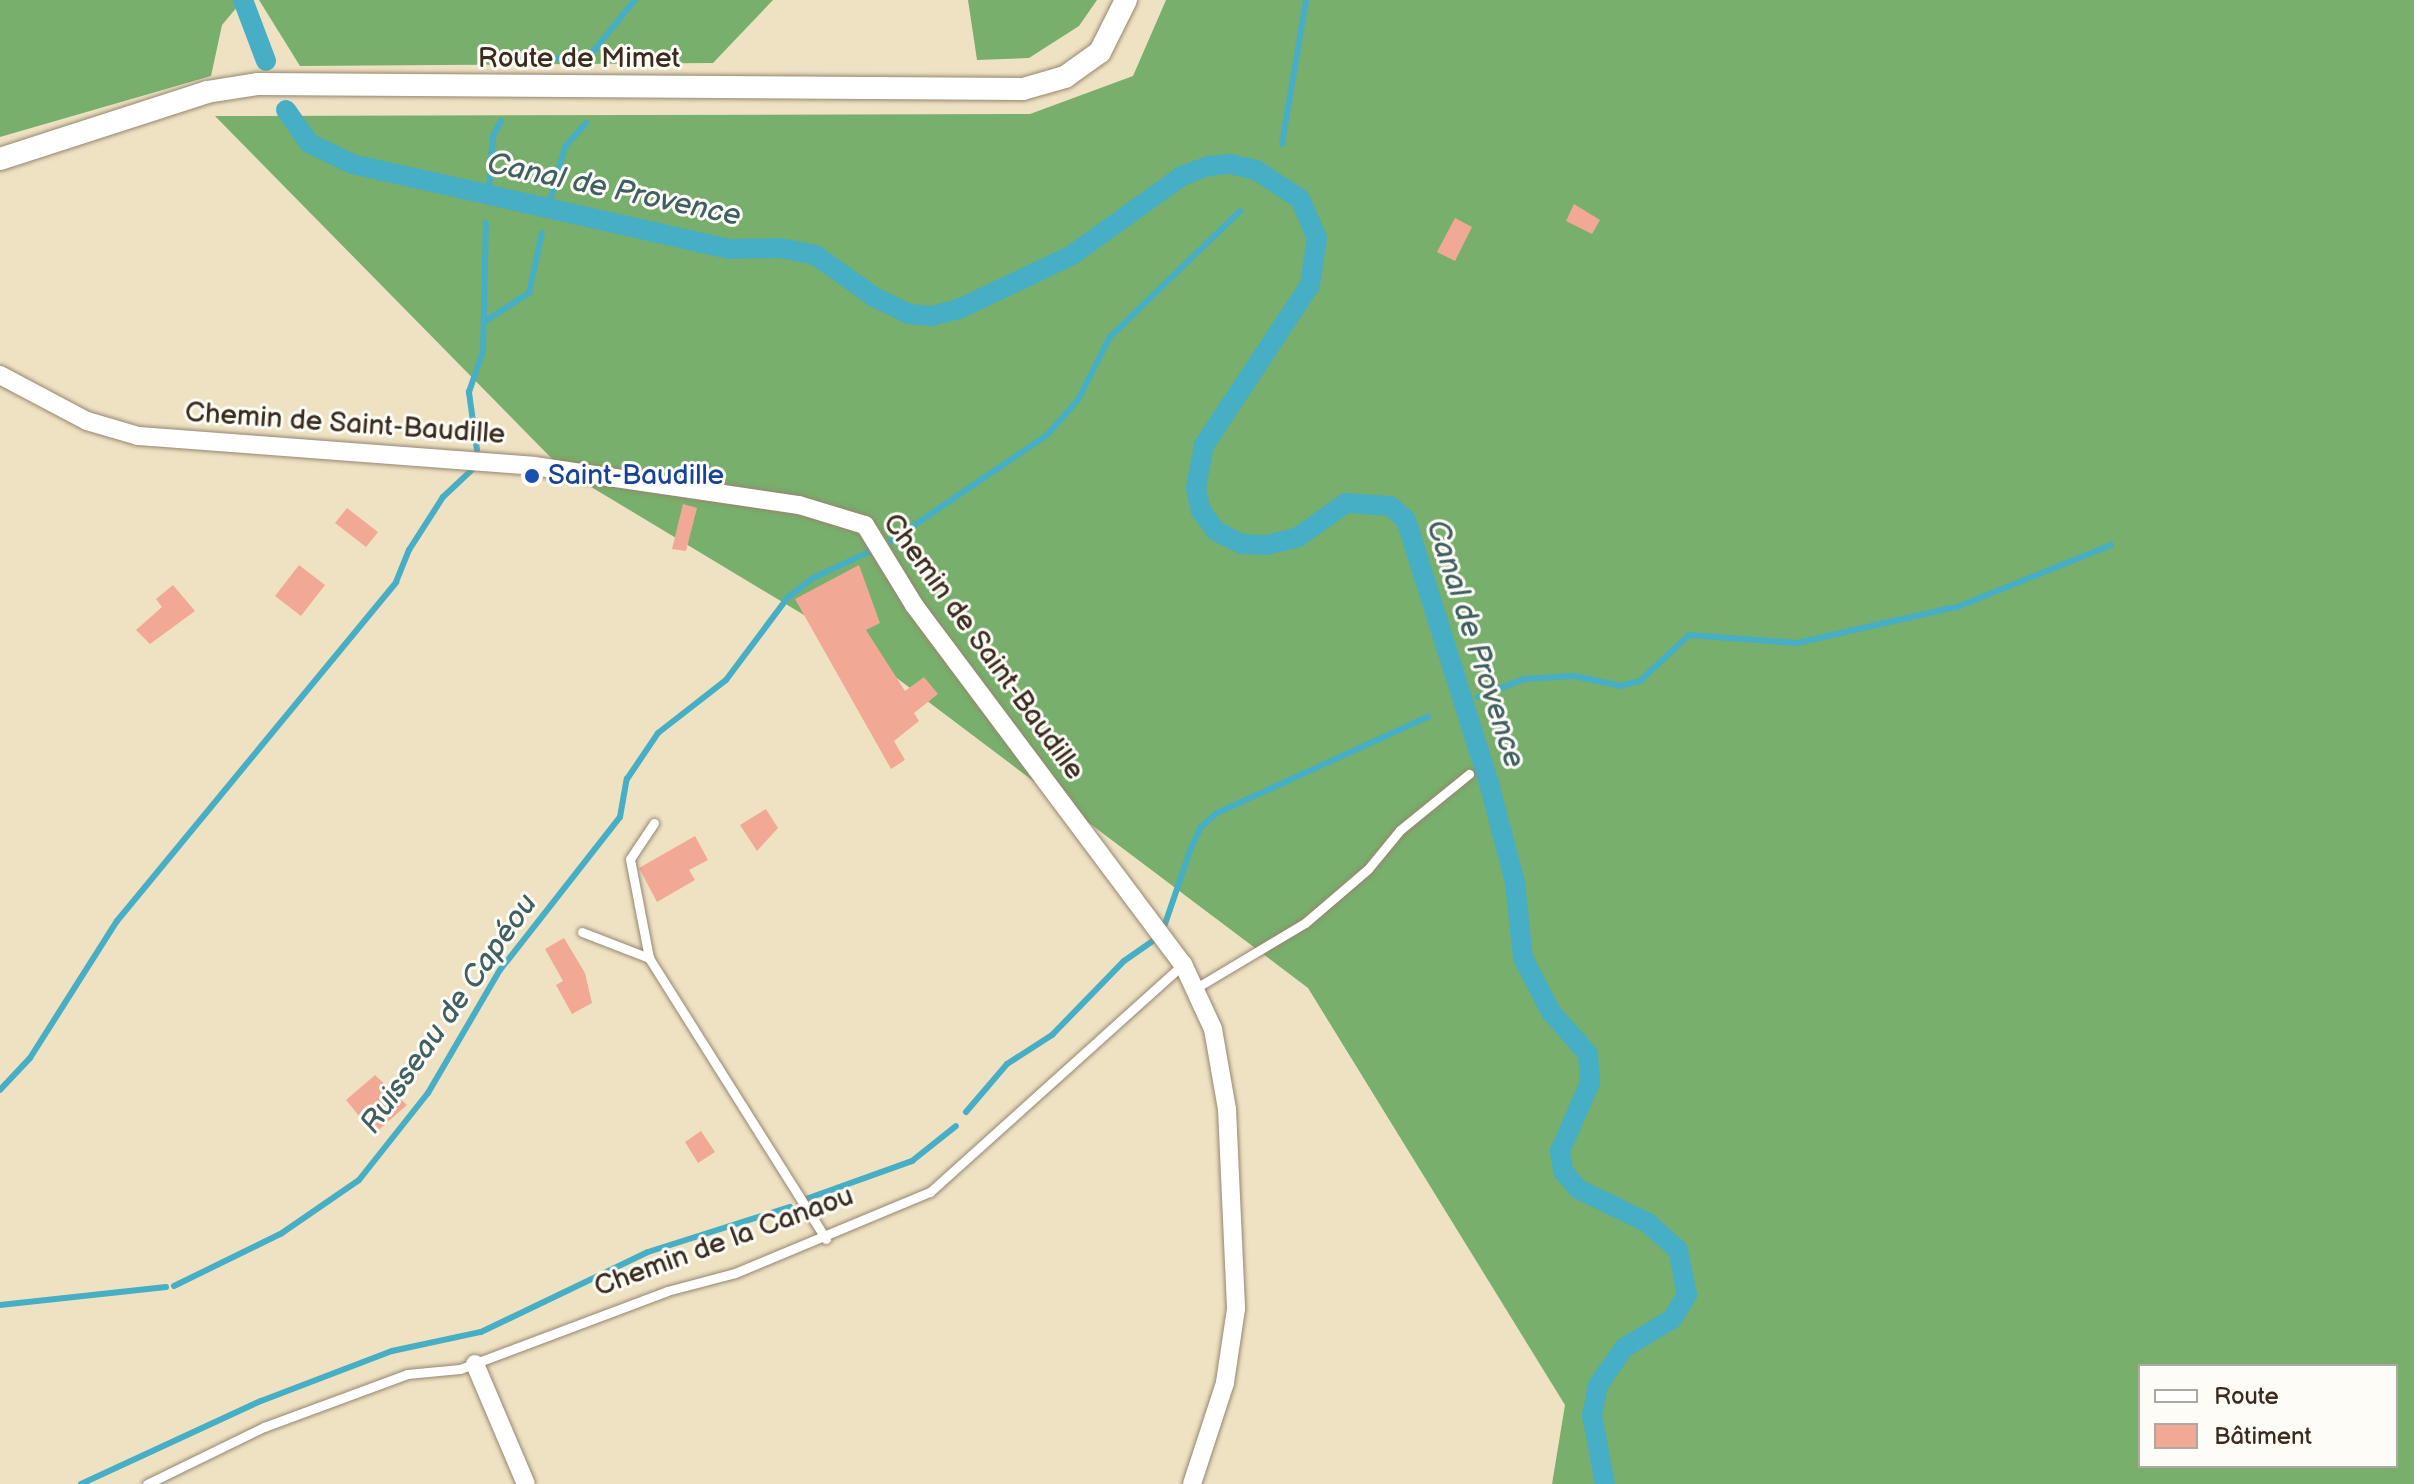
<!DOCTYPE html>
<meta charset="utf-8">
<style>
body{margin:0}
#map{position:relative;width:2414px;height:1484px;overflow:hidden;background:#efe2c3;font-family:"Balsamiq Sans",sans-serif}
div>[style]{position:absolute}
[style*='--x']{left:calc(var(--x)*1px);top:calc(var(--y)*1px);width:calc(var(--w)*1px);rotate:calc(var(--a)*1deg)}
.forest>*{inset:0;background:#78af6c}
.stream>*{height:6px;margin:-3px;padding:0 3px;transform-origin:3px;border-radius:3px;background:#46aec5}
.canal>*{height:20px;margin:-10px;padding:0 10px;transform-origin:10px;border-radius:10px;background:#46aec5}
.building>*{inset:0;background:#f1a995}
.roads{filter:drop-shadow(0 0 2px #958670) drop-shadow(0 0 2px #958670)}
.service>*{height:9px;margin:-4.5px;padding:0 4.5px;transform-origin:4.5px;border-radius:4.5px;background:#fff}
.minor>*{height:18px;margin:-9px;padding:0 9px;transform-origin:9px;border-radius:9px;background:#fff}
.tertiary>*{height:22px;margin:-11px;padding:0 11px;transform-origin:11px;border-radius:11px;background:#fff}
.dots>*{width:22px;height:22px;translate:-50% -50%;box-sizing:border-box;border:4px solid #fdfcf7;border-radius:50%}
span{translate:-50% -50%;white-space:nowrap;text-align:center;line-height:1.15;-webkit-text-stroke:6px #fdfcf7;paint-order:stroke}
.street-label{font-size:28px;color:#3b2a1e}
.transit-label{font-size:28px;color:#164399}
.left{translate:0 -50%;text-align:left}
.water-label{font-size:30px;color:#3f5f61;font-style:italic}
.legend{position:absolute;left:2138px;top:1364px;width:260px;height:104px;box-sizing:border-box;background:#fdfcf7;border:2px solid #afa8a0;margin:0;padding:10px 14px;list-style:none;font-size:24px;color:#3b2a1e}
.legend li{display:flex;align-items:center;gap:16px;height:40px}
.legend b{width:40px;border:2px solid #afa8a0}
</style>
<div id="map">
<div class="forest">
<i style="clip-path:polygon(0 0,243px 0,222px 25px,211px 76px,0 137px)"></i>
<i style="clip-path:polygon(259px 0,773px 0,713px 63px,300px 66px)"></i>
<i style="clip-path:polygon(968px 0,1097px 0,1079px 26px,1029px 58px,977px 60px)"></i>
<i style="clip-path:polygon(evenodd,1166px 0,2414px 0,2414px 1484px,1552px 1484px,1565px 1405px,1308px 988px,849px 642px,563px 470px,215px 116px,1030px 114px,1133px 76px,1166px 0,2140px 1366px,2396px 1366px,2396px 1466px,2140px 1466px,2140px 1366px)"></i>
</div>
<div class="stream">
<i style="--x:516;--y:59;--w:72;--a:-0.8"></i>
<i style="--x:588;--y:58;--w:75;--a:-51"></i>
<i style="--x:1282;--y:144;--w:146;--a:-80.5"></i>
<i style="--x:488;--y:202;--w:66;--a:-85.7"></i>
<i style="--x:493;--y:136;--w:17;--a:-62"></i>
<i style="--x:546;--y:215;--w:71;--a:-74.4"></i>
<i style="--x:565;--y:147;--w:32;--a:-49"></i>
<i style="--x:484;--y:322;--w:54;--a:-32.8"></i>
<i style="--x:529;--y:293;--w:61;--a:-77.8"></i>
<i style="--x:477;--y:450;--w:59;--a:-97.9"></i>
<i style="--x:469;--y:392;--w:43;--a:-71.1"></i>
<i style="--x:483;--y:351;--w:128;--a:-88.7"></i>
<i style="--x:891;--y:541;--w:189;--a:-34.2"></i>
<i style="--x:1047;--y:435;--w:47;--a:-48.5"></i>
<i style="--x:1078;--y:400;--w:71;--a:-63.1"></i>
<i style="--x:1110;--y:337;--w:181;--a:-44.1"></i>
<i style="--x:1478;--y:697;--w:49;--a:-21.4"></i>
<i style="--x:1524;--y:679;--w:50;--a:-3.4"></i>
<i style="--x:1574;--y:676;--w:48;--a:12"></i>
<i style="--x:1621;--y:686;--w:20;--a:-15"></i>
<i style="--x:1640;--y:681;--w:67;--a:-43.2"></i>
<i style="--x:1689;--y:635;--w:108;--a:4.2"></i>
<i style="--x:1797;--y:643;--w:167;--a:-12.8"></i>
<i style="--x:1960;--y:606;--w:163;--a:-22"></i>
<i style="--x:1165;--y:924;--w:80;--a:-71.1"></i>
<i style="--x:1191;--y:848;--w:23;--a:-65"></i>
<i style="--x:1201;--y:827;--w:21;--a:-41"></i>
<i style="--x:1217;--y:813;--w:232;--a:-24.5"></i>
<i style="--x:0;--y:1090;--w:44;--a:-46.8"></i>
<i style="--x:30;--y:1058;--w:162;--a:-57.6"></i>
<i style="--x:117;--y:921;--w:439;--a:-50.5"></i>
<i style="--x:396;--y:582;--w:35;--a:-68"></i>
<i style="--x:409;--y:550;--w:63;--a:-57.3"></i>
<i style="--x:443;--y:497;--w:44;--a:-43.2"></i>
<i style="--x:966;--y:1112;--w:63;--a:-49.5"></i>
<i style="--x:1007;--y:1064;--w:54;--a:-32.8"></i>
<i style="--x:1052;--y:1035;--w:103;--a:-45.8"></i>
<i style="--x:1124;--y:961;--w:35;--a:-35"></i>
<i style="--x:806;--y:1199;--w:113;--a:-19.7"></i>
<i style="--x:912;--y:1161;--w:56;--a:-38.5"></i>
<i style="--x:174;--y:1286;--w:120;--a:-26.1"></i>
<i style="--x:282;--y:1233;--w:93;--a:-34.5"></i>
<i style="--x:359;--y:1180;--w:111;--a:-51.6"></i>
<i style="--x:428;--y:1093;--w:143;--a:-59.7"></i>
<i style="--x:500;--y:970;--w:194;--a:-51.9"></i>
<i style="--x:620;--y:817;--w:39;--a:-80"></i>
<i style="--x:627;--y:779;--w:55;--a:-56"></i>
<i style="--x:658;--y:733;--w:86;--a:-37.9"></i>
<i style="--x:726;--y:680;--w:104;--a:-53.2"></i>
<i style="--x:788;--y:597;--w:31;--a:-37"></i>
<i style="--x:813;--y:578;--w:66;--a:-25"></i>
<i style="--x:0;--y:1305;--w:167;--a:-6.2"></i>
<i style="--x:81;--y:1484;--w:198;--a:-24.8"></i>
<i style="--x:261;--y:1401;--w:140;--a:-20.9"></i>
<i style="--x:392;--y:1351;--w:91;--a:-12.1"></i>
<i style="--x:481;--y:1332;--w:185;--a:-25.6"></i>
<i style="--x:648;--y:1252;--w:149;--a:-17.6"></i>
</div>
<div class="canal">
<i style="--x:243;--y:0;--w:65;--a:69.3"></i>
<i style="--x:286;--y:110;--w:40;--a:55.1"></i>
<i style="--x:309;--y:143;--w:48;--a:26"></i>
<i style="--x:352;--y:164;--w:387;--a:12.7"></i>
<i style="--x:730;--y:249;--w:50;--a:-1.1"></i>
<i style="--x:780;--y:248;--w:36;--a:11"></i>
<i style="--x:815;--y:255;--w:72;--a:35.4"></i>
<i style="--x:874;--y:297;--w:39;--a:26"></i>
<i style="--x:909;--y:314;--w:23;--a:5"></i>
<i style="--x:932;--y:316;--w:28;--a:-15"></i>
<i style="--x:959;--y:309;--w:125;--a:-25.5"></i>
<i style="--x:1072;--y:255;--w:135;--a:-35.7"></i>
<i style="--x:1182;--y:176;--w:28;--a:-21"></i>
<i style="--x:1208;--y:166;--w:22;--a:-5"></i>
<i style="--x:1230;--y:164;--w:27;--a:13"></i>
<i style="--x:1256;--y:170;--w:53;--a:33.4"></i>
<i style="--x:1300;--y:199;--w:43;--a:66.4"></i>
<i style="--x:1317;--y:238;--w:48;--a:98.5"></i>
<i style="--x:1310;--y:285;--w:192;--a:123.5"></i>
<i style="--x:1204;--y:445;--w:44;--a:100.5"></i>
<i style="--x:1196;--y:488;--w:24;--a:78"></i>
<i style="--x:1201;--y:511;--w:25;--a:53"></i>
<i style="--x:1216;--y:531;--w:28;--a:27"></i>
<i style="--x:1241;--y:544;--w:26;--a:2"></i>
<i style="--x:1267;--y:545;--w:32;--a:-14"></i>
<i style="--x:1298;--y:537;--w:59;--a:-35.3"></i>
<i style="--x:1346;--y:503;--w:44;--a:3.9"></i>
<i style="--x:1390;--y:506;--w:21;--a:41"></i>
<i style="--x:1406;--y:520;--w:280;--a:72.5"></i>
<i style="--x:1490;--y:787;--w:98;--a:75.3"></i>
<i style="--x:1515;--y:882;--w:76;--a:84"></i>
<i style="--x:1523;--y:958;--w:61;--a:62.6"></i>
<i style="--x:1551;--y:1012;--w:56;--a:48.6"></i>
<i style="--x:1588;--y:1054;--w:29;--a:86"></i>
<i style="--x:1590;--y:1083;--w:74;--a:113.8"></i>
<i style="--x:1560;--y:1151;--w:20;--a:81"></i>
<i style="--x:1563;--y:1171;--w:23;--a:50"></i>
<i style="--x:1578;--y:1189;--w:78;--a:25.9"></i>
<i style="--x:1648;--y:1223;--w:40;--a:42"></i>
<i style="--x:1678;--y:1250;--w:46;--a:78.7"></i>
<i style="--x:1687;--y:1295;--w:28;--a:122"></i>
<i style="--x:1672;--y:1319;--w:56;--a:148.9"></i>
<i style="--x:1624;--y:1348;--w:45;--a:125.1"></i>
<i style="--x:1598;--y:1385;--w:31;--a:101"></i>
<i style="--x:1592;--y:1415;--w:70;--a:79.3"></i>
</div>
<div class="building">
<i style="clip-path:polygon(1574px 204px,1600px 220px,1592px 234px,1566px 221px)"></i>
<i style="clip-path:polygon(1455px 218px,1472px 227px,1455px 261px,1437px 252px)"></i>
<i style="clip-path:polygon(683px 504px,697px 508px,686px 551px,672px 549px)"></i>
<i style="clip-path:polygon(347px 508px,378px 532px,366px 547px,335px 523px)"></i>
<i style="clip-path:polygon(299px 565px,325px 585px,301px 616px,275px 596px)"></i>
<i style="clip-path:polygon(859px 565px,880px 623px,866px 630px,905px 691px,924px 677px,938px 694px,914px 713px,919px 721px,894px 741px,905px 760px,891px 769px,795px 599px)"></i>
<i style="clip-path:polygon(173px 585px,195px 611px,150px 644px,136px 630px,162px 607px,156px 599px)"></i>
<i style="clip-path:polygon(766px 809px,778px 828px,757px 851px,740px 825px)"></i>
<i style="clip-path:polygon(695px 836px,708px 860px,689px 870px,695px 880px,657px 902px,639px 868px)"></i>
<i style="clip-path:polygon(564px 938px,585px 973px,592px 1003px,572px 1014px,556px 985px,563px 981px,545px 949px)"></i>
<i style="clip-path:polygon(375px 1075px,407px 1105px,374px 1134px,346px 1100px)"></i>
<i style="clip-path:polygon(701px 1131px,715px 1152px,698px 1163px,685px 1142px)"></i>
</div>
<div class="roads">
<div class="service">
<i style="--x:654;--y:823;--w:43;--a:123.7"></i>
<i style="--x:630;--y:859;--w:101;--a:79.1"></i>
<i style="--x:649;--y:958;--w:332;--a:57.8"></i>
<i style="--x:582;--y:932;--w:72;--a:21.2"></i>
<i style="--x:1196;--y:988;--w:127;--a:-30.8"></i>
<i style="--x:1305;--y:923;--w:83;--a:-40.6"></i>
<i style="--x:1368;--y:869;--w:50;--a:-50.6"></i>
<i style="--x:1400;--y:830;--w:89;--a:-39.1"></i>
<i style="--x:147;--y:1484;--w:130;--a:-26"></i>
<i style="--x:264;--y:1427;--w:153;--a:-20.3"></i>
<i style="--x:407;--y:1374;--w:53;--a:-5.4"></i>
<i style="--x:460;--y:1369;--w:221;--a:-20.6"></i>
<i style="--x:667;--y:1291;--w:70;--a:-14.8"></i>
<i style="--x:735;--y:1273;--w:211;--a:-22.6"></i>
<i style="--x:930;--y:1192;--w:341;--a:-42"></i>
</div>
<div class="minor">
<i style="--x:0;--y:375;--w:98;--a:27.9"></i>
<i style="--x:87;--y:421;--w:53;--a:16.4"></i>
<i style="--x:138;--y:436;--w:397;--a:4.3"></i>
<i style="--x:534;--y:466;--w:268;--a:8.4"></i>
<i style="--x:799;--y:505;--w:69;--a:16.9"></i>
<i style="--x:865;--y:525;--w:94;--a:58.5"></i>
<i style="--x:914;--y:605;--w:449;--a:53.2"></i>
<i style="--x:1183;--y:964;--w:72;--a:65.2"></i>
<i style="--x:1213;--y:1029;--w:81;--a:80.1"></i>
<i style="--x:1227;--y:1109;--w:200;--a:87.4"></i>
<i style="--x:1236;--y:1309;--w:75;--a:98.5"></i>
<i style="--x:1225;--y:1383;--w:106;--a:108.1"></i>
<i style="--x:475;--y:1364;--w:130;--a:67"></i>
</div>
<div class="tertiary">
<i style="--x:0;--y:159;--w:218;--a:-17.9"></i>
<i style="--x:207;--y:92;--w:52;--a:-8.9"></i>
<i style="--x:258;--y:84;--w:765;--a:0.37"></i>
<i style="--x:1023;--y:89;--w:44;--a:-15.9"></i>
<i style="--x:1065;--y:77;--w:43;--a:-35.5"></i>
<i style="--x:1100;--y:52;--w:58;--a:-63.4"></i>
</div>
</div>
<div class="dots">
<i style="left:532px;top:476px;background:#1a4fb4"></i>
</div>
<div class="street-label">
<span style="left:579px;top:59px">Route de Mimet</span>
<span style="left:345px;top:424px;rotate:4deg">Chemin de Saint-Baudille</span>
<span style="left:983px;top:647px;rotate:54deg">Chemin de Saint-Baudille</span>
<span style="left:724px;top:1242px;rotate:-20deg">Chemin de la Canaou</span>
</div>
<div class="transit-label">
<span class="left" style="left:548px;top:476px">Saint-Baudille</span>
</div>
<div class="water-label">
<span style="left:614px;top:190px;rotate:12deg">Canal de Provence</span>
<span style="left:1475px;top:644px;rotate:72deg">Canal de Provence</span>
<span style="left:449px;top:1014px;rotate:-55deg">Ruisseau de Capéou</span>
</div>
<ul class="legend">
<li><b style="height:10px;background:#fff"></b>Route</li>
<li><b style="height:22px;background:#f1a995"></b>Bâtiment</li>
</ul>
</div>
